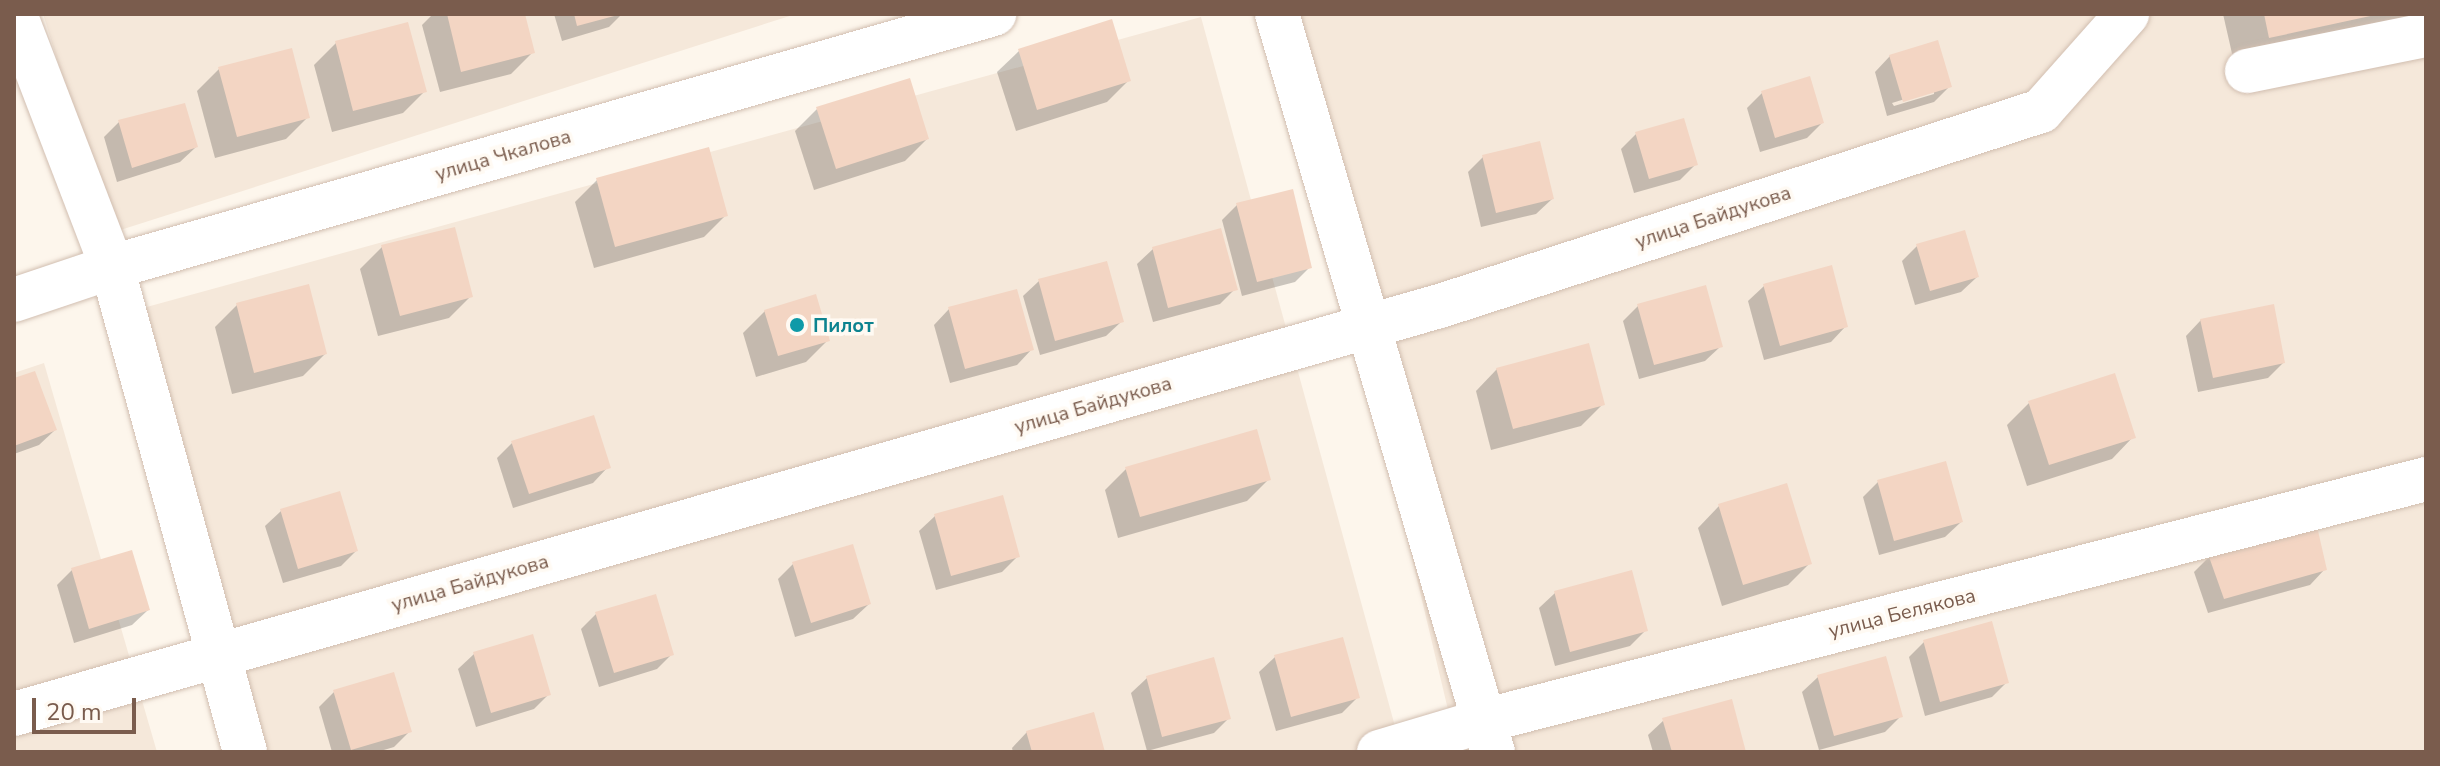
<!DOCTYPE html>
<meta charset="utf-8">
<style>
body{margin:0}
#map{position:relative;width:2440px;height:766px;overflow:hidden;background:#fdf6ec;font-family:"Nunito Sans",sans-serif}
div>[style]{position:absolute}
[style*='--x']{left:calc(var(--x)*1px);top:calc(var(--y)*1px);width:calc(var(--w)*1px);rotate:calc(var(--a)*1deg)}
.residential>*{inset:0;background:#f5e8da}
.shadow>*{inset:0;background:#0003}
.building>*{inset:0;background:#f3d5c3}
.roads{filter:drop-shadow(0 0 2px #d1beb0) drop-shadow(0 0 2px #d1beb0)}
.minor>*{height:44px;margin:-22px;padding:0 22px;transform-origin:22px;border-radius:22px;background:#fff}
.dots>*{width:22px;height:22px;translate:-50% -50%;box-sizing:border-box;border:4px solid #fffaf3;border-radius:50%}
span{translate:-50% -50%;white-space:nowrap;text-align:center;line-height:1.15;-webkit-text-stroke:7px #fffaf3;paint-order:stroke}
.street-label{font-size:20px;color:#7a5c4d}
.culture-label{font-size:20px;color:#0d838f;font-weight:700}
.left{translate:0 -50%;text-align:left}
.frame{position:absolute;inset:0;border:16px solid #7a5c4d;pointer-events:none}
.scale{position:absolute;left:32px;top:698px;width:104px;height:36px;box-sizing:border-box;border:4px solid #7a5c4d;border-top:0;padding-left:10px;font-size:24px;line-height:28px;white-space:nowrap;color:#7a5c4d;-webkit-text-stroke:6px #fffaf3;paint-order:stroke}
</style>
<div id="map">
<div class="residential">
<i style="clip-path:polygon(43px 14px,796px 14px,111px 233px)"></i>
<i style="clip-path:polygon(1283px 14px,2426px 14px,2426px 752px,1458px 752px)"></i>
<i style="clip-path:polygon(1201px 17px,1402px 752px,264px 752px,143px 308px)"></i>
<i style="clip-path:polygon(44px 363px,157px 752px,14px 752px,14px 373px)"></i>
</div>
<div class="shadow">
<i style="clip-path:polygon(433px 14px,523px 14px,533px 52px,511px 74px,440px 92px,422px 25px)"></i>
<i style="clip-path:polygon(554px 14px,622px 14px,609px 27px,562px 41px)"></i>
<i style="clip-path:polygon(2223px 14px,2426px 14px,2236px 71px)"></i>
<i style="clip-path:polygon(336px 43px,425px 91px,403px 113px,332px 132px,314px 65px)"></i>
<i style="clip-path:polygon(1019px 51px,1129px 80px,1107px 102px,1016px 131px,997px 72px)"></i>
<i style="clip-path:polygon(evenodd,1890px 56px,1949px 87px,1934px 102px,1887px 116px,1875px 72px,1890px 56px,1934px 90px,1934px 94px,1894px 106px,1892px 103px,1934px 90px)"></i>
<i style="clip-path:polygon(219px 69px,308px 117px,286px 139px,215px 158px,197px 91px)"></i>
<i style="clip-path:polygon(1762px 93px,1822px 123px,1807px 138px,1760px 152px,1747px 108px)"></i>
<i style="clip-path:polygon(817px 109px,927px 139px,905px 161px,814px 190px,795px 131px)"></i>
<i style="clip-path:polygon(119px 122px,196px 147px,180px 162px,117px 182px,104px 137px)"></i>
<i style="clip-path:polygon(1636px 134px,1695px 165px,1680px 180px,1634px 193px,1621px 149px)"></i>
<i style="clip-path:polygon(1483px 157px,1552px 199px,1536px 214px,1481px 227px,1468px 172px)"></i>
<i style="clip-path:polygon(597px 180px,726px 215px,704px 237px,594px 268px,575px 202px)"></i>
<i style="clip-path:polygon(1237px 205px,1310px 267px,1295px 282px,1242px 296px,1222px 220px)"></i>
<i style="clip-path:polygon(1917px 246px,1977px 277px,1961px 292px,1915px 305px,1902px 261px)"></i>
<i style="clip-path:polygon(382px 247px,471px 296px,449px 318px,378px 336px,360px 269px)"></i>
<i style="clip-path:polygon(1153px 249px,1235px 289px,1220px 304px,1153px 322px,1137px 264px)"></i>
<i style="clip-path:polygon(1039px 281px,1122px 321px,1106px 336px,1040px 355px,1023px 296px)"></i>
<i style="clip-path:polygon(1764px 286px,1846px 326px,1831px 342px,1764px 360px,1748px 301px)"></i>
<i style="clip-path:polygon(237px 305px,325px 354px,303px 376px,232px 394px,215px 327px)"></i>
<i style="clip-path:polygon(1638px 306px,1721px 346px,1705px 361px,1639px 379px,1623px 321px)"></i>
<i style="clip-path:polygon(949px 309px,1032px 349px,1017px 365px,950px 383px,934px 325px)"></i>
<i style="clip-path:polygon(765px 311px,828px 340px,806px 362px,756px 377px,743px 333px)"></i>
<i style="clip-path:polygon(2201px 320px,2283px 363px,2268px 378px,2198px 392px,2186px 336px)"></i>
<i style="clip-path:polygon(1497px 369px,1603px 404px,1581px 426px,1491px 450px,1476px 391px)"></i>
<i style="clip-path:polygon(14px 381px,55px 430px,39px 445px,14px 454px)"></i>
<i style="clip-path:polygon(2029px 403px,2133px 437px,2112px 459px,2027px 486px,2007px 425px)"></i>
<i style="clip-path:polygon(512px 443px,608px 467px,593px 483px,513px 508px,497px 458px)"></i>
<i style="clip-path:polygon(1126px 469px,1269px 479px,1247px 501px,1118px 538px,1105px 490px)"></i>
<i style="clip-path:polygon(1878px 482px,1961px 522px,1945px 537px,1879px 555px,1863px 497px)"></i>
<i style="clip-path:polygon(1719px 506px,1810px 563px,1788px 585px,1722px 606px,1698px 528px)"></i>
<i style="clip-path:polygon(281px 511px,356px 551px,341px 566px,283px 583px,265px 526px)"></i>
<i style="clip-path:polygon(935px 516px,1018px 556px,1002px 572px,936px 590px,919px 531px)"></i>
<i style="clip-path:polygon(2210px 556px,2325px 569px,2310px 585px,2208px 613px,2194px 572px)"></i>
<i style="clip-path:polygon(793px 564px,869px 604px,853px 619px,795px 637px,778px 579px)"></i>
<i style="clip-path:polygon(72px 570px,148px 610px,132px 625px,74px 643px,57px 585px)"></i>
<i style="clip-path:polygon(1555px 593px,1646px 630px,1630px 646px,1555px 666px,1539px 608px)"></i>
<i style="clip-path:polygon(596px 614px,672px 654px,657px 669px,599px 687px,581px 629px)"></i>
<i style="clip-path:polygon(1924px 642px,2007px 682px,1992px 697px,1925px 716px,1909px 657px)"></i>
<i style="clip-path:polygon(474px 654px,549px 694px,534px 709px,476px 727px,458px 669px)"></i>
<i style="clip-path:polygon(1275px 657px,1358px 697px,1342px 713px,1276px 731px,1259px 672px)"></i>
<i style="clip-path:polygon(1818px 677px,1900px 717px,1885px 732px,1819px 750px,1802px 692px)"></i>
<i style="clip-path:polygon(1147px 678px,1229px 718px,1214px 733px,1147px 751px,1131px 693px)"></i>
<i style="clip-path:polygon(334px 692px,410px 731px,394px 747px,377px 752px,332px 752px,319px 707px)"></i>
<i style="clip-path:polygon(1664px 720px,1744px 752px,1653px 752px,1648px 735px)"></i>
<i style="clip-path:polygon(1027px 732px,1103px 752px,1013px 752px,1012px 748px)"></i>
</div>
<div class="building">
<i style="clip-path:polygon(447px 14px,525px 14px,535px 53px,461px 72px)"></i>
<i style="clip-path:polygon(574px 14px,618px 14px,618px 15px,577px 26px)"></i>
<i style="clip-path:polygon(2264px 14px,2375px 14px,2375px 15px,2269px 38px)"></i>
<i style="clip-path:polygon(1112px 19px,1131px 81px,1037px 110px,1018px 49px)"></i>
<i style="clip-path:polygon(408px 22px,427px 92px,353px 111px,335px 41px)"></i>
<i style="clip-path:polygon(1938px 40px,1952px 87px,1903px 102px,1889px 55px)"></i>
<i style="clip-path:polygon(292px 48px,310px 118px,237px 137px,218px 67px)"></i>
<i style="clip-path:polygon(1810px 76px,1824px 123px,1775px 138px,1761px 91px)"></i>
<i style="clip-path:polygon(910px 78px,929px 139px,836px 169px,816px 107px)"></i>
<i style="clip-path:polygon(185px 103px,198px 147px,132px 168px,118px 120px)"></i>
<i style="clip-path:polygon(1684px 118px,1698px 165px,1649px 179px,1635px 132px)"></i>
<i style="clip-path:polygon(1540px 141px,1554px 199px,1496px 213px,1482px 155px)"></i>
<i style="clip-path:polygon(709px 147px,728px 216px,615px 247px,596px 178px)"></i>
<i style="clip-path:polygon(1293px 189px,1312px 268px,1257px 282px,1236px 203px)"></i>
<i style="clip-path:polygon(455px 227px,473px 297px,400px 316px,381px 245px)"></i>
<i style="clip-path:polygon(1221px 228px,1238px 290px,1168px 308px,1152px 247px)"></i>
<i style="clip-path:polygon(1965px 230px,1979px 277px,1930px 291px,1916px 244px)"></i>
<i style="clip-path:polygon(1107px 261px,1124px 322px,1055px 341px,1038px 279px)"></i>
<i style="clip-path:polygon(1832px 265px,1848px 327px,1780px 346px,1763px 284px)"></i>
<i style="clip-path:polygon(309px 284px,327px 354px,254px 373px,236px 303px)"></i>
<i style="clip-path:polygon(1706px 285px,1723px 347px,1654px 365px,1637px 304px)"></i>
<i style="clip-path:polygon(1017px 289px,1034px 350px,965px 369px,948px 307px)"></i>
<i style="clip-path:polygon(816px 294px,830px 341px,778px 356px,764px 310px)"></i>
<i style="clip-path:polygon(2274px 304px,2285px 363px,2213px 378px,2200px 319px)"></i>
<i style="clip-path:polygon(1589px 343px,1605px 405px,1513px 429px,1496px 368px)"></i>
<i style="clip-path:polygon(35px 371px,57px 430px,14px 446px,14px 378px)"></i>
<i style="clip-path:polygon(2115px 373px,2136px 438px,2049px 465px,2028px 401px)"></i>
<i style="clip-path:polygon(594px 415px,611px 468px,529px 494px,511px 441px)"></i>
<i style="clip-path:polygon(1257px 429px,1271px 480px,1140px 517px,1125px 467px)"></i>
<i style="clip-path:polygon(1946px 461px,1963px 522px,1894px 541px,1877px 480px)"></i>
<i style="clip-path:polygon(1787px 483px,1812px 564px,1743px 585px,1718px 504px)"></i>
<i style="clip-path:polygon(340px 491px,358px 551px,298px 569px,280px 509px)"></i>
<i style="clip-path:polygon(1003px 495px,1020px 557px,951px 576px,934px 514px)"></i>
<i style="clip-path:polygon(2316px 522px,2327px 570px,2224px 599px,2208px 554px)"></i>
<i style="clip-path:polygon(853px 544px,871px 604px,811px 623px,792px 562px)"></i>
<i style="clip-path:polygon(132px 550px,150px 610px,89px 629px,71px 568px)"></i>
<i style="clip-path:polygon(1632px 570px,1648px 631px,1570px 652px,1554px 591px)"></i>
<i style="clip-path:polygon(656px 594px,674px 655px,614px 673px,595px 612px)"></i>
<i style="clip-path:polygon(1992px 621px,2009px 683px,1940px 702px,1923px 640px)"></i>
<i style="clip-path:polygon(533px 634px,551px 695px,491px 713px,473px 652px)"></i>
<i style="clip-path:polygon(1343px 637px,1360px 698px,1291px 717px,1274px 655px)"></i>
<i style="clip-path:polygon(1886px 656px,1903px 717px,1834px 736px,1817px 675px)"></i>
<i style="clip-path:polygon(1214px 657px,1231px 719px,1162px 737px,1146px 676px)"></i>
<i style="clip-path:polygon(394px 672px,412px 732px,351px 750px,333px 690px)"></i>
<i style="clip-path:polygon(1732px 699px,1746px 752px,1672px 752px,1662px 718px)"></i>
<i style="clip-path:polygon(1094px 712px,1105px 752px,1032px 752px,1026px 731px)"></i>
</div>
<div class="roads">
<div class="minor">
<i style="--x:15;--y:14;--w:271;--a:69"></i>
<i style="--x:112;--y:267;--w:503;--a:74.66"></i>
<i style="--x:1277;--y:14;--w:769;--a:73.69"></i>
<i style="--x:2247;--y:71;--w:183;--a:-11.4"></i>
<i style="--x:14;--y:300;--w:103;--a:-18.6"></i>
<i style="--x:112;--y:267;--w:918;--a:-16.01"></i>
<i style="--x:14;--y:714;--w:1483;--a:-15.97"></i>
<i style="--x:1440;--y:306;--w:632;--a:-17.98"></i>
<i style="--x:2041;--y:111;--w:130;--a:-48.4"></i>
<i style="--x:1379;--y:752;--w:109;--a:-16.6"></i>
<i style="--x:1483;--y:721;--w:974;--a:-14.39"></i>
</div>
</div>
<div class="dots">
<i style="left:797px;top:325px;background:#0f9aa8"></i>
</div>
<div class="street-label">
<span style="left:503px;top:155px;rotate:-16deg">улица Чкалова</span>
<span style="left:1713px;top:217px;rotate:-18deg">улица Байдукова</span>
<span style="left:1093px;top:405px;rotate:-16deg">улица Байдукова</span>
<span style="left:470px;top:583px;rotate:-16deg">улица Байдукова</span>
<span style="left:1902px;top:613px;rotate:-14deg">улица Белякова</span>
</div>
<div class="culture-label">
<span class="left" style="left:813px;top:325px">Пилот</span>
</div>
<div class="frame"></div>
<div class="scale">20 m</div>
</div>
